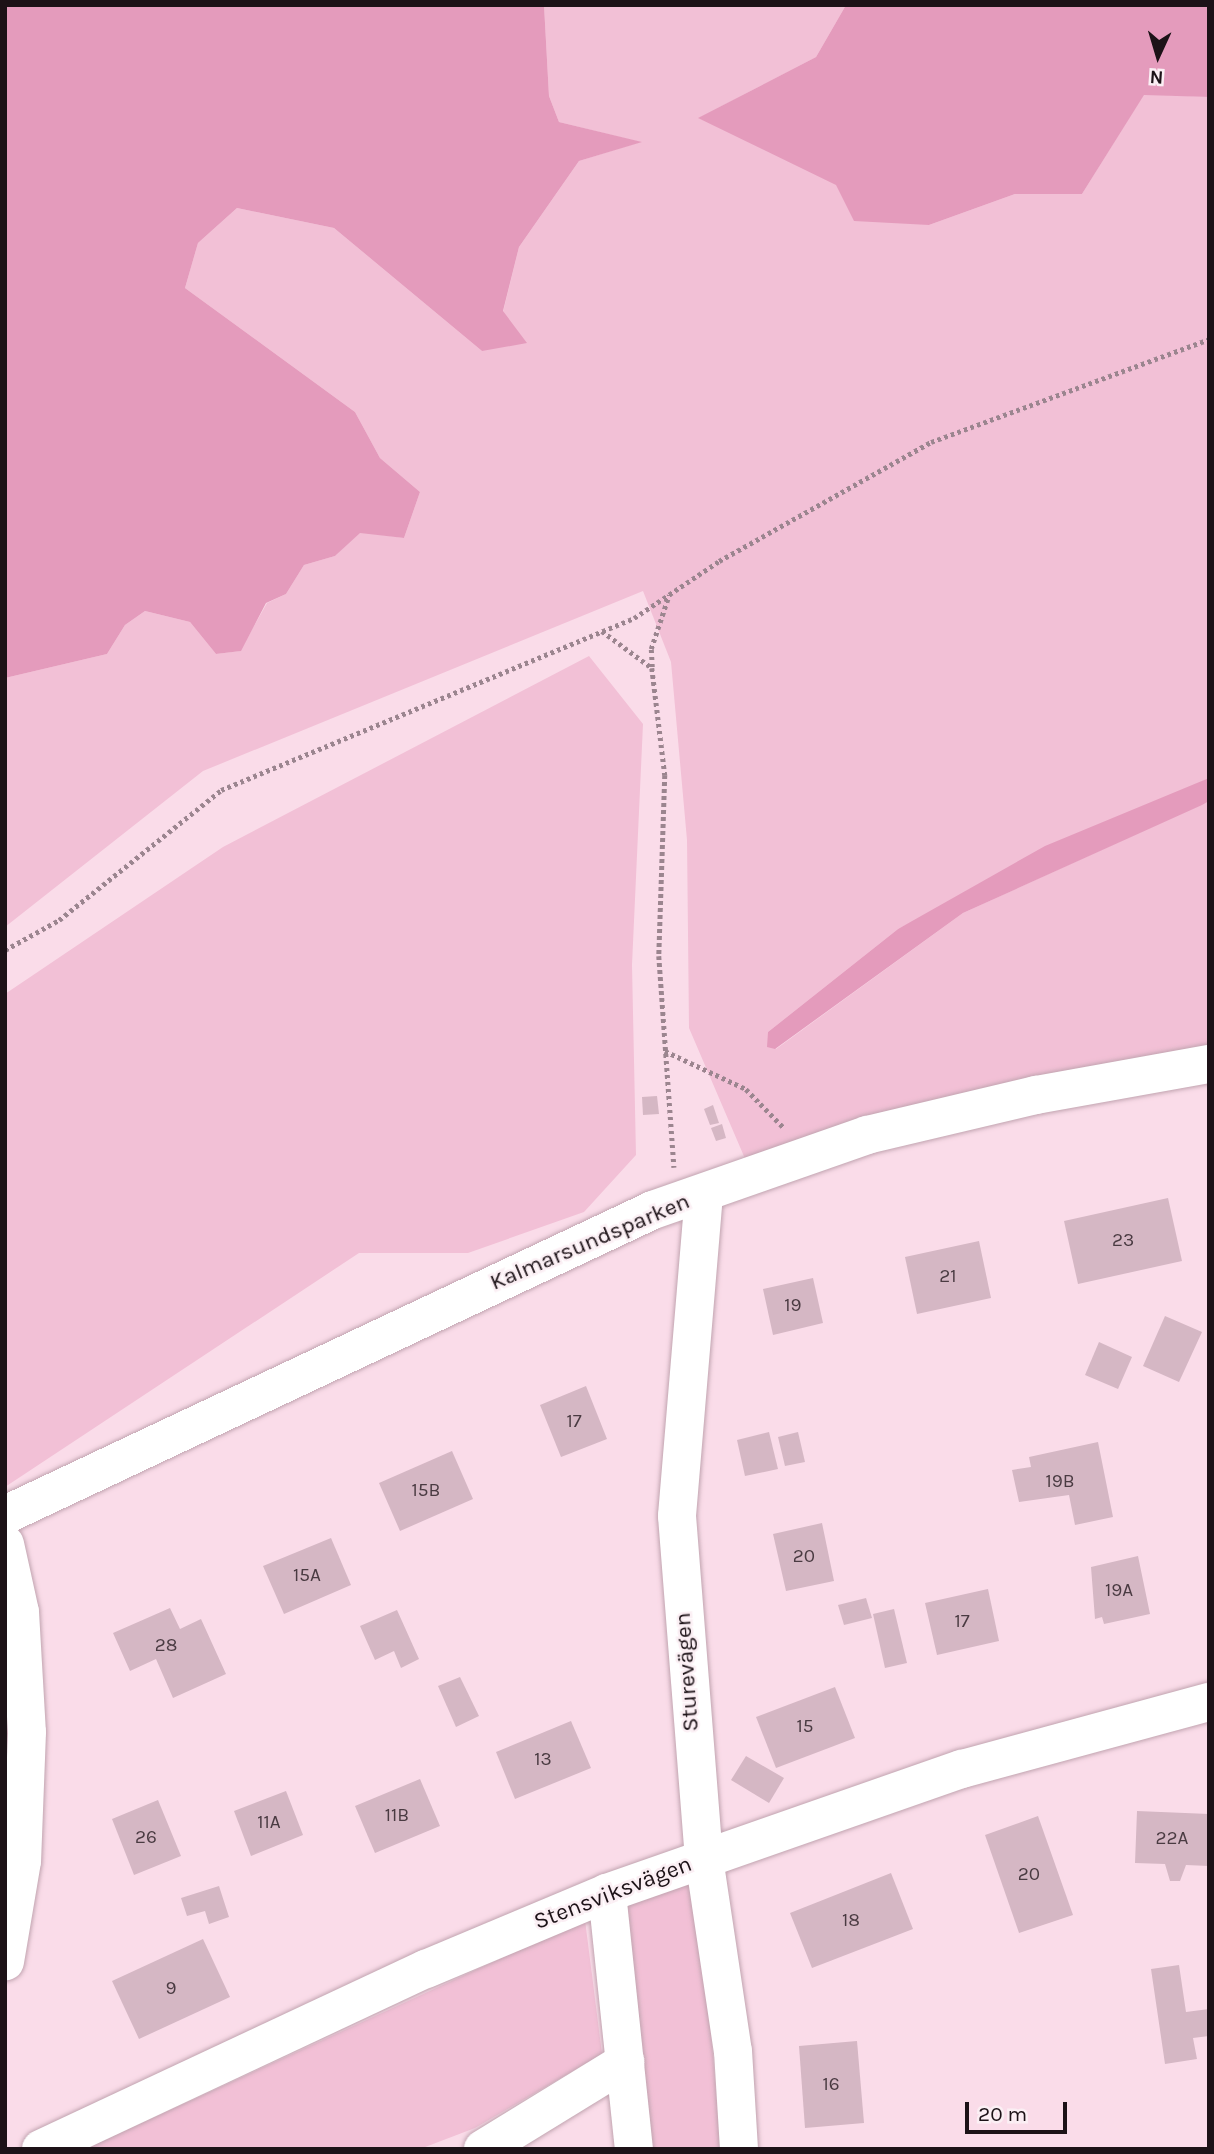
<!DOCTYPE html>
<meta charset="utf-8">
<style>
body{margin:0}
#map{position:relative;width:1214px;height:2154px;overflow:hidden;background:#fadce9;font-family:Karla,sans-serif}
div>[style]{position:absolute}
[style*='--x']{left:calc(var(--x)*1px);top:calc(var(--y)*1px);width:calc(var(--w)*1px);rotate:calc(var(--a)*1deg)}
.green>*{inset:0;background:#f2c0d6}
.water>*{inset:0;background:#e49bbc}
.building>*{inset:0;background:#d5b7c4}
.path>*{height:4.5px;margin-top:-2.25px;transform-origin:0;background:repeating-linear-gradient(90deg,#9b858f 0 3.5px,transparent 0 7px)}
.roads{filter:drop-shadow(0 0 2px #c1a4b0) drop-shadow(0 0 2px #c1a4b0)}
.minor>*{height:38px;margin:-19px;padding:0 19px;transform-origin:19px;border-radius:19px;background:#fff}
span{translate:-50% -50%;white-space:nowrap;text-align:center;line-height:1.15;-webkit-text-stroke:5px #fbeff4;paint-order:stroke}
.number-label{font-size:19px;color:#4a3b42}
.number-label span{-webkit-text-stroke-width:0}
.street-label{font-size:23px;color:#1c1217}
.frame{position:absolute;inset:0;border:7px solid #1c1217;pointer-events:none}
.north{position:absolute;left:1123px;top:21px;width:70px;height:70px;-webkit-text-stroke:5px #fbeff4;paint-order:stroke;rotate:184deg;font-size:19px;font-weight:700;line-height:28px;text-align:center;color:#1c1217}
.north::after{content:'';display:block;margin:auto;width:24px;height:32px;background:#1c1217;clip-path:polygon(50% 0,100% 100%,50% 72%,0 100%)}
.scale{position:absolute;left:965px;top:2102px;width:102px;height:32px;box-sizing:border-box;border:4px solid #1c1217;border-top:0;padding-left:9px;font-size:21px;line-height:24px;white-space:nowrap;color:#1c1217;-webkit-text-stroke:5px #fbeff4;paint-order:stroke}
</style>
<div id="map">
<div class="green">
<i style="clip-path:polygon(544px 5px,846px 5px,816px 57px,699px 118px,929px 225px,1015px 194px,1082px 194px,1144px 94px,1209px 97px,1209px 778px,898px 929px,768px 1032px,776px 1049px,963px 913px,1209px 801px,1209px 1053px,746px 1161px,689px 1028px,687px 840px,671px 662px,643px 591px,203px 771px,5px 927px,5px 678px,107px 654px,125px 625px,145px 611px,190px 622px,216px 654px,240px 651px,267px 603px,286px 594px,304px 565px,335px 556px,360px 532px,404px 538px,420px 492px,380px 458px,355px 412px,185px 288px,198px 243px,237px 208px,334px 228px,482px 351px,503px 312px,519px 247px,579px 161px,640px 142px,559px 122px,549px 96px)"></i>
<i style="clip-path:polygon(589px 656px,643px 724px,632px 965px,636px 1155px,584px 1212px,468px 1253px,359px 1253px,5px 1487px,5px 994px,223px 847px)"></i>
<i style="clip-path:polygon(687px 1882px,699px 1895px,721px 2149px,652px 2149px,626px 1955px,627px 1896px)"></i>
<i style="clip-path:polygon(585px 1920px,602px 2054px,475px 2128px,420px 2149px,85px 2149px)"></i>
</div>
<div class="water">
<i style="clip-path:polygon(5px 5px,544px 5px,549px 96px,559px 122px,642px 142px,579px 161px,519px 247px,503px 311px,527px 343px,482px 351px,334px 228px,237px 208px,198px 243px,185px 288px,355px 412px,380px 458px,420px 492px,404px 538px,360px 533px,335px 556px,304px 565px,286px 594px,266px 603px,241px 651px,216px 654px,190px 622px,145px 611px,125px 625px,107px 654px,5px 678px)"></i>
<i style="clip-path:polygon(846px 5px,1209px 5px,1209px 97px,1144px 95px,1082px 194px,1015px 194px,929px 225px,854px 221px,836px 185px,698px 118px,816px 57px)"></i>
<i style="clip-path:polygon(1209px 778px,1209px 801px,1202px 805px,963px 913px,775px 1049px,767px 1047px,768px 1032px,898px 929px,1045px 846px)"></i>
</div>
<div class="building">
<i style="clip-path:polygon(657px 1096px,659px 1114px,643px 1115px,642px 1097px)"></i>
<i style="clip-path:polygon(713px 1105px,719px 1123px,710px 1125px,704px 1109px)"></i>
<i style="clip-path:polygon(722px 1124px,726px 1138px,716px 1141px,711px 1128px)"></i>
<i style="clip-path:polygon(1168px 1198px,1182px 1261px,1078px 1284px,1064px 1221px)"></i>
<i style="clip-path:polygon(979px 1241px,991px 1298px,917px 1314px,905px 1257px)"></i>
<i style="clip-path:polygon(813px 1278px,823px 1323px,773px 1335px,763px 1289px)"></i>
<i style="clip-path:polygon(1165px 1316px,1202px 1332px,1179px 1382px,1143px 1366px)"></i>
<i style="clip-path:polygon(1099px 1342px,1132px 1357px,1118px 1389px,1085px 1375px)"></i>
<i style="clip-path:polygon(586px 1386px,607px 1439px,561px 1457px,540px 1405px)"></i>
<i style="clip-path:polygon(769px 1432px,778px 1469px,745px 1476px,737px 1440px)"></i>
<i style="clip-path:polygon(798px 1432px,805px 1462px,785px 1466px,778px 1437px)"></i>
<i style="clip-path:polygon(1098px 1442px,1113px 1517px,1075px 1525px,1069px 1495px,1019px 1502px,1012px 1470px,1031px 1467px,1029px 1457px)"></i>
<i style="clip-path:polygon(452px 1451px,473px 1499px,400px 1531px,379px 1483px)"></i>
<i style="clip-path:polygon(822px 1523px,834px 1581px,786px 1591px,773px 1534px)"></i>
<i style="clip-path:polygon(331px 1538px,351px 1585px,284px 1614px,263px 1566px)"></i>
<i style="clip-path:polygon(1138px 1556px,1150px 1614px,1104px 1624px,1102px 1617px,1095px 1619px,1091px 1567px)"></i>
<i style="clip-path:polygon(988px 1589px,999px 1641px,937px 1655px,925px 1603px)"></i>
<i style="clip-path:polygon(866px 1598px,872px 1618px,844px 1625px,838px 1605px)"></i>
<i style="clip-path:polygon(170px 1608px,180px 1629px,201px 1619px,226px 1674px,173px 1698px,156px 1659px,130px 1671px,113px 1633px)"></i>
<i style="clip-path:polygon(894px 1609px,907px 1663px,885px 1668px,873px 1614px)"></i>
<i style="clip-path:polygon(397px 1610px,419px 1659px,401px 1668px,394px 1651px,375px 1660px,360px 1626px)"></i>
<i style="clip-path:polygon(460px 1677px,479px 1716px,456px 1727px,438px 1686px)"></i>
<i style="clip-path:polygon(835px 1687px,855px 1738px,776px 1768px,756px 1717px)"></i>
<i style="clip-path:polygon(571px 1721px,591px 1768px,515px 1799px,496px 1752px)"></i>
<i style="clip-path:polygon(746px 1756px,784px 1778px,769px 1803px,731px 1780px)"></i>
<i style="clip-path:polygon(420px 1779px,440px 1826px,375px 1853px,355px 1806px)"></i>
<i style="clip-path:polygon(286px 1791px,303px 1835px,251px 1856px,234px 1811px)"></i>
<i style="clip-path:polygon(158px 1800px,181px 1856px,134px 1875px,112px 1819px)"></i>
<i style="clip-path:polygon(1137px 1811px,1209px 1814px,1209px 1866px,1186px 1865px,1180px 1881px,1170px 1881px,1165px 1864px,1135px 1863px)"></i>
<i style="clip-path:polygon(1038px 1816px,1073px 1915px,1019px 1933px,985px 1835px)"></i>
<i style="clip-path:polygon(891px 1873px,913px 1929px,812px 1968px,790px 1913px)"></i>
<i style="clip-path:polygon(219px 1886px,229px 1917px,209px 1924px,205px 1911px,187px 1916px,181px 1898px)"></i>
<i style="clip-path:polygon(203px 1939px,230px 1997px,139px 2039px,112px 1981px)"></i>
<i style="clip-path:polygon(1179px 1965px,1186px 2012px,1209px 2009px,1209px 2036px,1193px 2038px,1197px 2059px,1165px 2064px,1151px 1969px)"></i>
<i style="clip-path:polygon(857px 2041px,864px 2123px,805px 2128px,799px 2046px)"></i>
</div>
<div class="path">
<i style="--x:602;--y:631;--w:62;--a:36.5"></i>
<i style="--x:652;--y:668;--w:108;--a:83.1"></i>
<i style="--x:665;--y:775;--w:181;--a:91.9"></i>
<i style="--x:659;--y:956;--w:212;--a:85.9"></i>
<i style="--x:652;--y:667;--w:18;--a:-93"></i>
<i style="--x:651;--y:649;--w:57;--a:-71.6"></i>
<i style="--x:5;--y:950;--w:62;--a:-29.1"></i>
<i style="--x:59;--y:920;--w:208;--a:-38.7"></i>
<i style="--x:221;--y:790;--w:447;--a:-22.6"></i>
<i style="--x:634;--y:618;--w:102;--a:-33.8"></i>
<i style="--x:719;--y:561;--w:243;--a:-29.3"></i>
<i style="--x:931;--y:442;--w:296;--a:-20.3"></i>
<i style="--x:665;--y:1051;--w:89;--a:25.1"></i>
<i style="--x:746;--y:1089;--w:54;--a:45.7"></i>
</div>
<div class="roads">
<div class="minor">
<i style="--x:704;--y:1194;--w:323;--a:94.8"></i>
<i style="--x:677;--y:1516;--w:343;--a:85.5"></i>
<i style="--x:704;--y:1858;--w:195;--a:81.5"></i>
<i style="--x:733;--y:2051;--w:98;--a:86.5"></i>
<i style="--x:5;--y:1515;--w:716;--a:-25.21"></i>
<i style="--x:653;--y:1210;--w:227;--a:-19.3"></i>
<i style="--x:867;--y:1135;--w:174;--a:-13.3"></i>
<i style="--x:1036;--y:1095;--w:176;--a:-10.2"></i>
<i style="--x:5;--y:1544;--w:70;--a:77.6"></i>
<i style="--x:20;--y:1612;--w:120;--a:86.7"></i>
<i style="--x:27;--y:1732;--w:129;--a:92.2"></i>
<i style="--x:22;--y:1861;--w:102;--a:99.6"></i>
<i style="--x:607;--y:1893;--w:257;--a:84"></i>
<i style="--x:41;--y:2149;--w:425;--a:-25.1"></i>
<i style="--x:426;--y:1969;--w:196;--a:-22.8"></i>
<i style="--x:607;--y:1893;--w:376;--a:-19.3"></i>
<i style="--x:962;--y:1769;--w:256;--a:-15.2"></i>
<i style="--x:483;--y:2149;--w:167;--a:-31.5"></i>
</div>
</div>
<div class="number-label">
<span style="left:1123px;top:1241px">23</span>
<span style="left:948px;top:1277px">21</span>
<span style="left:793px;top:1306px">19</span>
<span style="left:574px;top:1422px">17</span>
<span style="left:1060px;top:1482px">19B</span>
<span style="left:426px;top:1491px">15B</span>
<span style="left:804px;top:1557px">20</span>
<span style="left:307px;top:1576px">15A</span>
<span style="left:1119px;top:1591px">19A</span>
<span style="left:962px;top:1622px">17</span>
<span style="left:166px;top:1646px">28</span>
<span style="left:805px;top:1727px">15</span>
<span style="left:543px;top:1760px">13</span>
<span style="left:397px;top:1816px">11B</span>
<span style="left:269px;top:1823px">11A</span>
<span style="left:146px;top:1838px">26</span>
<span style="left:1172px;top:1839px">22A</span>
<span style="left:1029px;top:1875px">20</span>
<span style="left:851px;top:1921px">18</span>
<span style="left:171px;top:1989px">9</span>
<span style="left:831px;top:2085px">16</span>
</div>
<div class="street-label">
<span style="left:590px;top:1242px;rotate:-23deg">Kalmarsundsparken</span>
<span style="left:687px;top:1672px;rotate:-94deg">Sturevägen</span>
<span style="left:613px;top:1893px;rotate:-21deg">Stensviksvägen</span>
</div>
<div class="frame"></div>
<div class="north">N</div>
<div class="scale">20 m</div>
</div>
